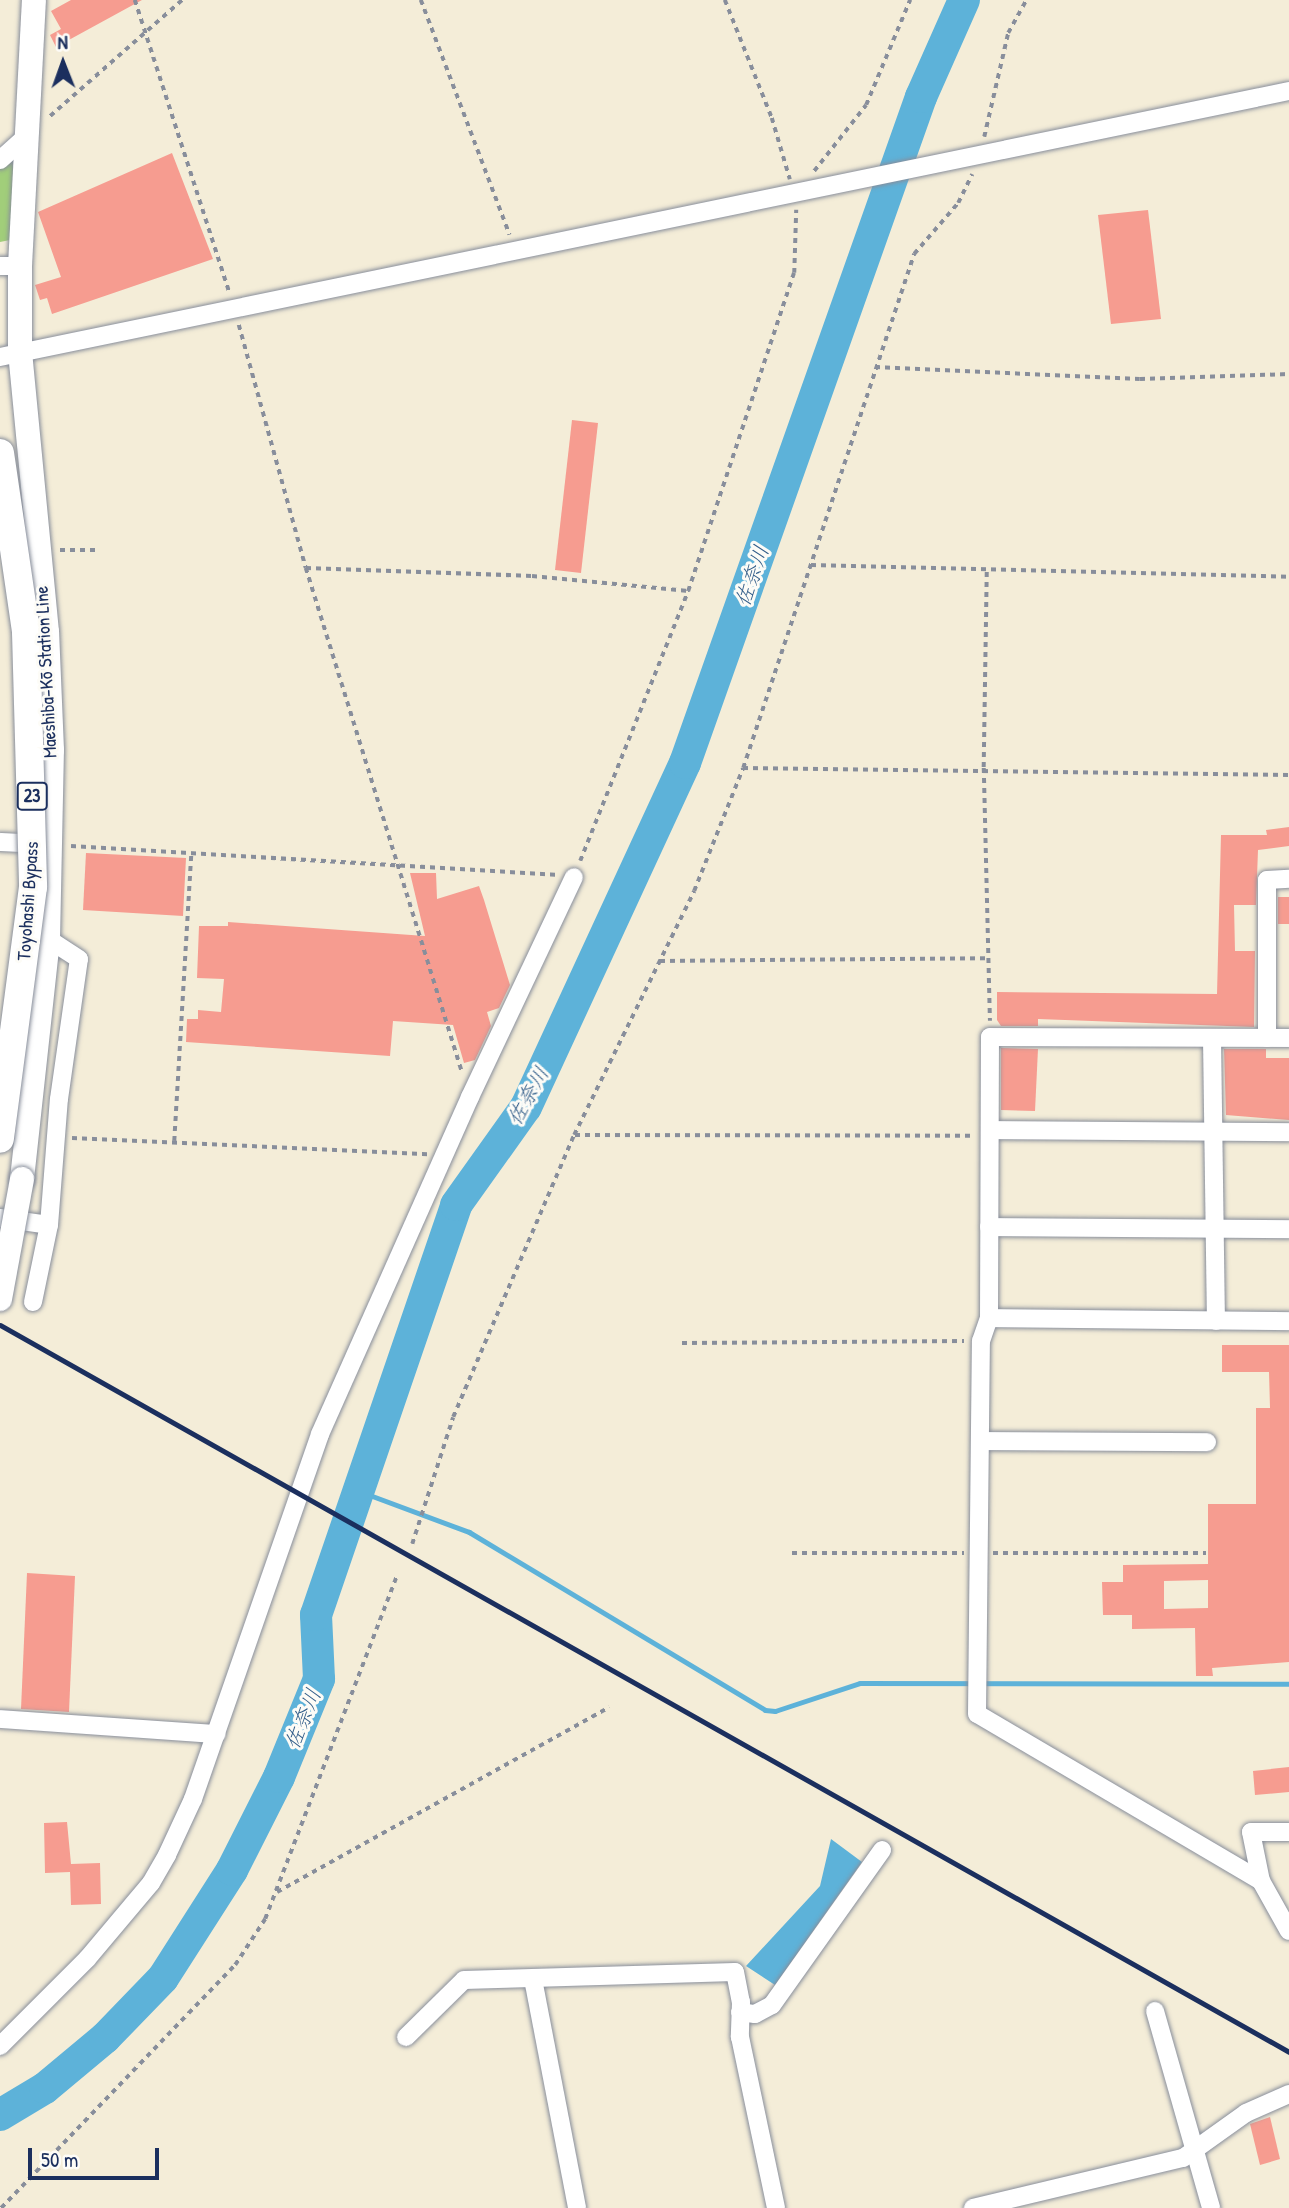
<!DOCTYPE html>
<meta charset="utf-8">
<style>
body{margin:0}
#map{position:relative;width:1289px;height:2208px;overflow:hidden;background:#f4edd8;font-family:"Patrick Hand","Klee One",sans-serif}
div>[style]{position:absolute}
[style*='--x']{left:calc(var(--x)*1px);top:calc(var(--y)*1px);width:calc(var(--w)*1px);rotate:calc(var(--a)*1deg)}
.green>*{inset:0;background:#a1ce7a}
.water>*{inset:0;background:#5db2d9}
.stream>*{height:5px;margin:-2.5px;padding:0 2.5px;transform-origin:2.5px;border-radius:2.5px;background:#5db2d9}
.river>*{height:32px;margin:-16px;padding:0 16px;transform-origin:16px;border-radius:16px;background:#5db2d9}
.building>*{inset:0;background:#f69c90}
.path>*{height:3.5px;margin-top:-1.75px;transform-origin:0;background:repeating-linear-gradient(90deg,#888e9b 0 5px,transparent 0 10px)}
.roads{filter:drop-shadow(0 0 2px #888e9b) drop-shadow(0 0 2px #888e9b)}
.minor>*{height:18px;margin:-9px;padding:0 9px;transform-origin:9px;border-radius:9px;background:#fff}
.secondary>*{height:24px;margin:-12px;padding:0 12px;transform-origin:12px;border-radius:12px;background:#fff}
.rail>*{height:5px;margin:-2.5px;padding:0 2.5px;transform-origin:2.5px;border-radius:2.5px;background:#1b2f5e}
.bridges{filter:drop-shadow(0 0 2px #888e9b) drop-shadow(0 0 2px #888e9b)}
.secondary-bridge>*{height:24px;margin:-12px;padding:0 12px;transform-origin:12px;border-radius:12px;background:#fff}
.trunk-bridge>*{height:28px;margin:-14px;padding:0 14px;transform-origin:14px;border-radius:14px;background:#fff}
span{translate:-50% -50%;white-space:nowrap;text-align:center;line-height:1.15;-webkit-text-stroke:6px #fdfcf7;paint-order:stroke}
.shield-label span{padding:2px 5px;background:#fdfcf7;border:2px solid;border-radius:5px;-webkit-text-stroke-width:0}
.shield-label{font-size:18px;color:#1b2f5e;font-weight:700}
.street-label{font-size:19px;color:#1b2f5e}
.water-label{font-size:21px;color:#325d89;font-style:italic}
.north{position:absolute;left:28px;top:28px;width:70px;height:70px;-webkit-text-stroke:5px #fdfcf7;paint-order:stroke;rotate:359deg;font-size:19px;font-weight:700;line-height:28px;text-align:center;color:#1b2f5e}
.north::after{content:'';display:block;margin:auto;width:24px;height:32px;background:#1b2f5e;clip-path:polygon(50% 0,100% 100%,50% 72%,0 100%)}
.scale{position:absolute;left:28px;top:2148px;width:131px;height:32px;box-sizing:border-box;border:4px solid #1b2f5e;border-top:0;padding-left:9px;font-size:21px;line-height:24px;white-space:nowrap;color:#1b2f5e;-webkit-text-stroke:5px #fdfcf7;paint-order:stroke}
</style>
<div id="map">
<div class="green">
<i style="clip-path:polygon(14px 154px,10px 240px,0 242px,0 166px)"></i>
</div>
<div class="water">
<i style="clip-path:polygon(831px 1839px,862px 1862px,775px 1985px,746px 1966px,820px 1886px)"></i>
</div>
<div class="stream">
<i style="--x:356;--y:1490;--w:121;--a:20.4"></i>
<i style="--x:469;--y:1532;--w:345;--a:31"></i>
<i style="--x:765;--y:1710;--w:10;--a:6"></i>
<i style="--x:775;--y:1711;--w:89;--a:-18.2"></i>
<i style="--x:860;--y:1683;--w:429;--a:0.1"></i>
</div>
<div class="river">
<i style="--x:0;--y:2115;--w:52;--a:-31"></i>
<i style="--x:45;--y:2088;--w:78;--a:-39.8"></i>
<i style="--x:105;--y:2038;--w:83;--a:-46"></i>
<i style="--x:163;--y:1978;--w:128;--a:-57.4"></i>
<i style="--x:232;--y:1870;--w:104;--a:-63.2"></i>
<i style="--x:279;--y:1777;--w:106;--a:-67.8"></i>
<i style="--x:319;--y:1679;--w:64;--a:-92.7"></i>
<i style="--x:316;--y:1615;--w:433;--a:-71.1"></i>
<i style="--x:456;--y:1205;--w:120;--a:-54.5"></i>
<i style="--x:526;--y:1107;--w:379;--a:-65.2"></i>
<i style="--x:685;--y:763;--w:707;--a:-70.49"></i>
<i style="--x:921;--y:97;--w:106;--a:-66.1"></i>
</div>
<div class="building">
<i style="clip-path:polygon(71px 0,142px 0,56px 47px,50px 35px,61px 29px,51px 11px)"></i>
<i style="clip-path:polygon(172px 153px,213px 259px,52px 314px,47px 298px,40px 300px,35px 285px,61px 277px,38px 212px)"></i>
<i style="clip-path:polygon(1148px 210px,1161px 319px,1111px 324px,1098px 215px)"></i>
<i style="clip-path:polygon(572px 420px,598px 423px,581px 573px,555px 570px)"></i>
<i style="clip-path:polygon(1289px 827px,1289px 846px,1258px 850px,1256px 905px,1234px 905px,1235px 951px,1255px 951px,1254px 1027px,1038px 1019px,1038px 1026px,1001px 1026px,997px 1020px,997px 992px,1217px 994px,1221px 835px,1267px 835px,1266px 830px)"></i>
<i style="clip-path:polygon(86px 853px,186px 858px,183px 916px,83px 910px)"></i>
<i style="clip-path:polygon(410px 873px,436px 873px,437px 899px,479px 886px,484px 900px,510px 985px,499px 1008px,487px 1012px,491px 1026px,475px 1060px,464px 1063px,453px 1025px,393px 1021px,390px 1056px,186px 1042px,187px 1019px,198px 1019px,198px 1010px,221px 1012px,224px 979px,197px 978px,199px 926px,228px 926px,228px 922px,425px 936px)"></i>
<i style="clip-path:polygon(1278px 897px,1289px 897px,1289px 924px,1278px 924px)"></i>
<i style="clip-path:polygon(1001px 1048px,1038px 1049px,1035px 1111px,1001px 1110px)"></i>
<i style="clip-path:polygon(1224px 1049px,1266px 1049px,1266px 1058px,1289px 1058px,1289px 1120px,1226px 1115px)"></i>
<i style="clip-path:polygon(evenodd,1222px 1345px,1289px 1345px,1289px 1662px,1212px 1668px,1213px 1676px,1196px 1676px,1195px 1628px,1132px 1629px,1132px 1615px,1103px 1615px,1102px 1582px,1123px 1582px,1123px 1565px,1208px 1564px,1208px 1504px,1256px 1504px,1256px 1408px,1270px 1408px,1269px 1372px,1222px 1372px,1222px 1345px,1208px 1580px,1208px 1608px,1164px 1609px,1164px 1581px,1208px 1580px)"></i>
<i style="clip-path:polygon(27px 1573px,75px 1576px,69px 1712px,21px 1709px)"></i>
<i style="clip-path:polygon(1289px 1767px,1289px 1792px,1255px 1795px,1253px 1771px)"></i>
<i style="clip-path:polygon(67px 1822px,71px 1864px,100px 1863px,101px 1904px,71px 1905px,70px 1872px,45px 1873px,44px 1823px)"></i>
<i style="clip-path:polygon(1270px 2117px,1280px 2159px,1260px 2165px,1250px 2124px)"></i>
</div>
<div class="path">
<i style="--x:135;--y:0;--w:309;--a:72.1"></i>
<i style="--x:421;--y:0;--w:251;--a:69.3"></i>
<i style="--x:725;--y:0;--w:127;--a:68.3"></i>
<i style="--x:772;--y:118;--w:64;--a:73.6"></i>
<i style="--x:50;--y:116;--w:176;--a:-41.3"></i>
<i style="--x:984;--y:137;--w:107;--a:-77"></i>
<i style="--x:1008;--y:33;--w:38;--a:-61"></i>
<i style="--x:814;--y:171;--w:84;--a:-51.8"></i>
<i style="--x:866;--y:105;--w:114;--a:-67.3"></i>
<i style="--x:239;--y:325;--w:252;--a:74.6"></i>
<i style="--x:306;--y:568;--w:528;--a:72.8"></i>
<i style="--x:875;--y:367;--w:265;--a:2.6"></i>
<i style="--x:1140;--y:379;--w:149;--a:-1.9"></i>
<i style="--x:60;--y:550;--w:36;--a:0"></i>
<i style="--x:811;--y:565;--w:478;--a:1.4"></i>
<i style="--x:306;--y:568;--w:226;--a:2"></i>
<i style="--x:532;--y:576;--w:157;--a:5.5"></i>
<i style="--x:987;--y:572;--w:196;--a:90.9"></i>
<i style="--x:984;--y:768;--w:253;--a:88.6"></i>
<i style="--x:743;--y:768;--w:546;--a:0.73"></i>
<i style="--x:71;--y:846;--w:485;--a:3.4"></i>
<i style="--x:580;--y:861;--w:291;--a:-68.2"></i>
<i style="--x:688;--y:591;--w:335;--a:-71.6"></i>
<i style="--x:794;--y:273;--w:63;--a:-88.2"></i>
<i style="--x:660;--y:961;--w:328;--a:-0.5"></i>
<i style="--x:575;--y:1135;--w:399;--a:0.1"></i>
<i style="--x:72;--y:1138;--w:356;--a:2.6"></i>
<i style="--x:174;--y:1141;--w:288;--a:-86.6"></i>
<i style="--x:682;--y:1343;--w:282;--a:-0.4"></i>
<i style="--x:412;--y:1544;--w:133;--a:-72.1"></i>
<i style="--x:453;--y:1417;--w:307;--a:-66.8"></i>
<i style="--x:574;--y:1135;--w:272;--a:-63.8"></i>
<i style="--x:694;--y:891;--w:132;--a:-68.3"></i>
<i style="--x:743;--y:768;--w:542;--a:-71.6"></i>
<i style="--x:914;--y:254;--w:67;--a:-49.2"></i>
<i style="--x:958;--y:203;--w:32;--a:-64"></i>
<i style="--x:792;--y:1553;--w:172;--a:0"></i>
<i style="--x:993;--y:1553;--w:213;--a:0"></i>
<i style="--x:277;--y:1892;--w:380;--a:-29.1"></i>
<i style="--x:1;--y:2208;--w:337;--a:-46.1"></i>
<i style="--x:235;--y:1965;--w:55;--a:-56.9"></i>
<i style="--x:265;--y:1919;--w:366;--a:-69"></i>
</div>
<div class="roads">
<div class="minor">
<i style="--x:0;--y:160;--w:36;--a:-42"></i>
<i style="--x:0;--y:266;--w:20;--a:0"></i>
<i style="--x:0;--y:357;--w:1316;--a:-11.66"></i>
<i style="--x:0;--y:842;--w:42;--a:2.7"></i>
<i style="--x:1212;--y:1038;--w:283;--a:89.2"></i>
<i style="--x:1267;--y:1038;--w:158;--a:-90"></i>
<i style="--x:1267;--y:880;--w:22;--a:-3"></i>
<i style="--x:990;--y:1130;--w:299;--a:0.4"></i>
<i style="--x:0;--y:1218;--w:49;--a:8.1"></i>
<i style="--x:49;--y:1225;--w:126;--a:-85.5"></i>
<i style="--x:59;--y:1099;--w:141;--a:-81.9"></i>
<i style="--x:79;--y:959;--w:37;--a:-147"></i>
<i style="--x:989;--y:1227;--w:300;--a:0.4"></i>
<i style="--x:33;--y:1302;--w:79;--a:-78.3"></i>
<i style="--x:989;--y:1318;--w:300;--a:0.6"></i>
<i style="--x:980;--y:1441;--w:227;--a:0.3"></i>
<i style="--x:0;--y:1719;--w:217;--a:4"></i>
<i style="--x:1289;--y:1832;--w:38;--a:180"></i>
<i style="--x:1251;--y:1832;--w:50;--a:78.5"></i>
<i style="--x:1261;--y:1881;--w:57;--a:60.8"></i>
<i style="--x:1261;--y:1881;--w:329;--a:-149.5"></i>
<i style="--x:977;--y:1714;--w:373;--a:-89.4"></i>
<i style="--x:981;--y:1341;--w:24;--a:-71"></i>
<i style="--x:989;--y:1318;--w:281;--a:-89.8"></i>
<i style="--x:990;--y:1037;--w:299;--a:0.2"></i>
<i style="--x:533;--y:1979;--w:233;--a:79.1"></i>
<i style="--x:1155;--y:2011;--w:205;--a:74.1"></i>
<i style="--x:740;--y:2012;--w:15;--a:8"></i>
<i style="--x:755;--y:2014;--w:19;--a:-28"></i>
<i style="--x:772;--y:2005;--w:190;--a:-54.6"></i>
<i style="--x:406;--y:2037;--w:81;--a:-44.5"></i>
<i style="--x:464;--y:1980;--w:271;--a:-1.7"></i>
<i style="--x:735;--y:1972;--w:31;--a:79"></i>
<i style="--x:741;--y:2002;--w:35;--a:92"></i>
<i style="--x:740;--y:2037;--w:175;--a:78.1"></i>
<i style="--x:0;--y:2046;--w:123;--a:-45"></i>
<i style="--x:87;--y:1959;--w:99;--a:-49.9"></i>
<i style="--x:151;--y:1883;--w:32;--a:-60"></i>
<i style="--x:167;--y:1855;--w:62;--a:-65.1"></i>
<i style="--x:193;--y:1799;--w:386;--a:-70.8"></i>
<i style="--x:320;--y:1434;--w:369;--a:-66"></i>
<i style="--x:470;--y:1097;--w:243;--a:-64.7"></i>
<i style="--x:973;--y:2208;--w:216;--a:-13.4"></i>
<i style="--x:1183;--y:2158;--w:77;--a:-35.5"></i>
<i style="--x:1246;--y:2113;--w:47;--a:-23.8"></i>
</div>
<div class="secondary">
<i style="--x:22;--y:1179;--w:241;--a:-83.8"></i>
<i style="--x:48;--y:939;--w:189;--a:-88.8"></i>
<i style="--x:52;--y:750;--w:118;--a:-92.4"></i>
<i style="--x:47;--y:632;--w:279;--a:-95.5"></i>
<i style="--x:20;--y:354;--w:88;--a:-90"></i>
<i style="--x:20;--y:266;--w:266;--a:-87"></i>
</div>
</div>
<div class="rail">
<i style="--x:0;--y:1325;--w:1480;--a:29.42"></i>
</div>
<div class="bridges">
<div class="secondary-bridge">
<i style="--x:0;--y:1299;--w:122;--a:-79.6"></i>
</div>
<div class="trunk-bridge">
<i style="--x:0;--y:453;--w:181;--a:81.7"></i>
<i style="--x:26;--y:632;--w:255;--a:88.4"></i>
<i style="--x:33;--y:887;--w:254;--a:97.5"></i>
</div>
</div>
<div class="shield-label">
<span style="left:32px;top:796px">23</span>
</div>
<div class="street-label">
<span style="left:46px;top:672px;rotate:-93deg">Maeshiba-Kō Station Line</span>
<span style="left:28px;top:901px;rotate:-86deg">Toyohashi Bypass</span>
</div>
<div class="water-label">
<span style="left:752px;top:576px;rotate:-71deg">佐奈川</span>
<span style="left:528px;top:1096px;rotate:-61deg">佐奈川</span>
<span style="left:303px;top:1719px;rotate:-68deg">佐奈川</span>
</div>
<div class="north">N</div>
<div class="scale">50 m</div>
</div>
